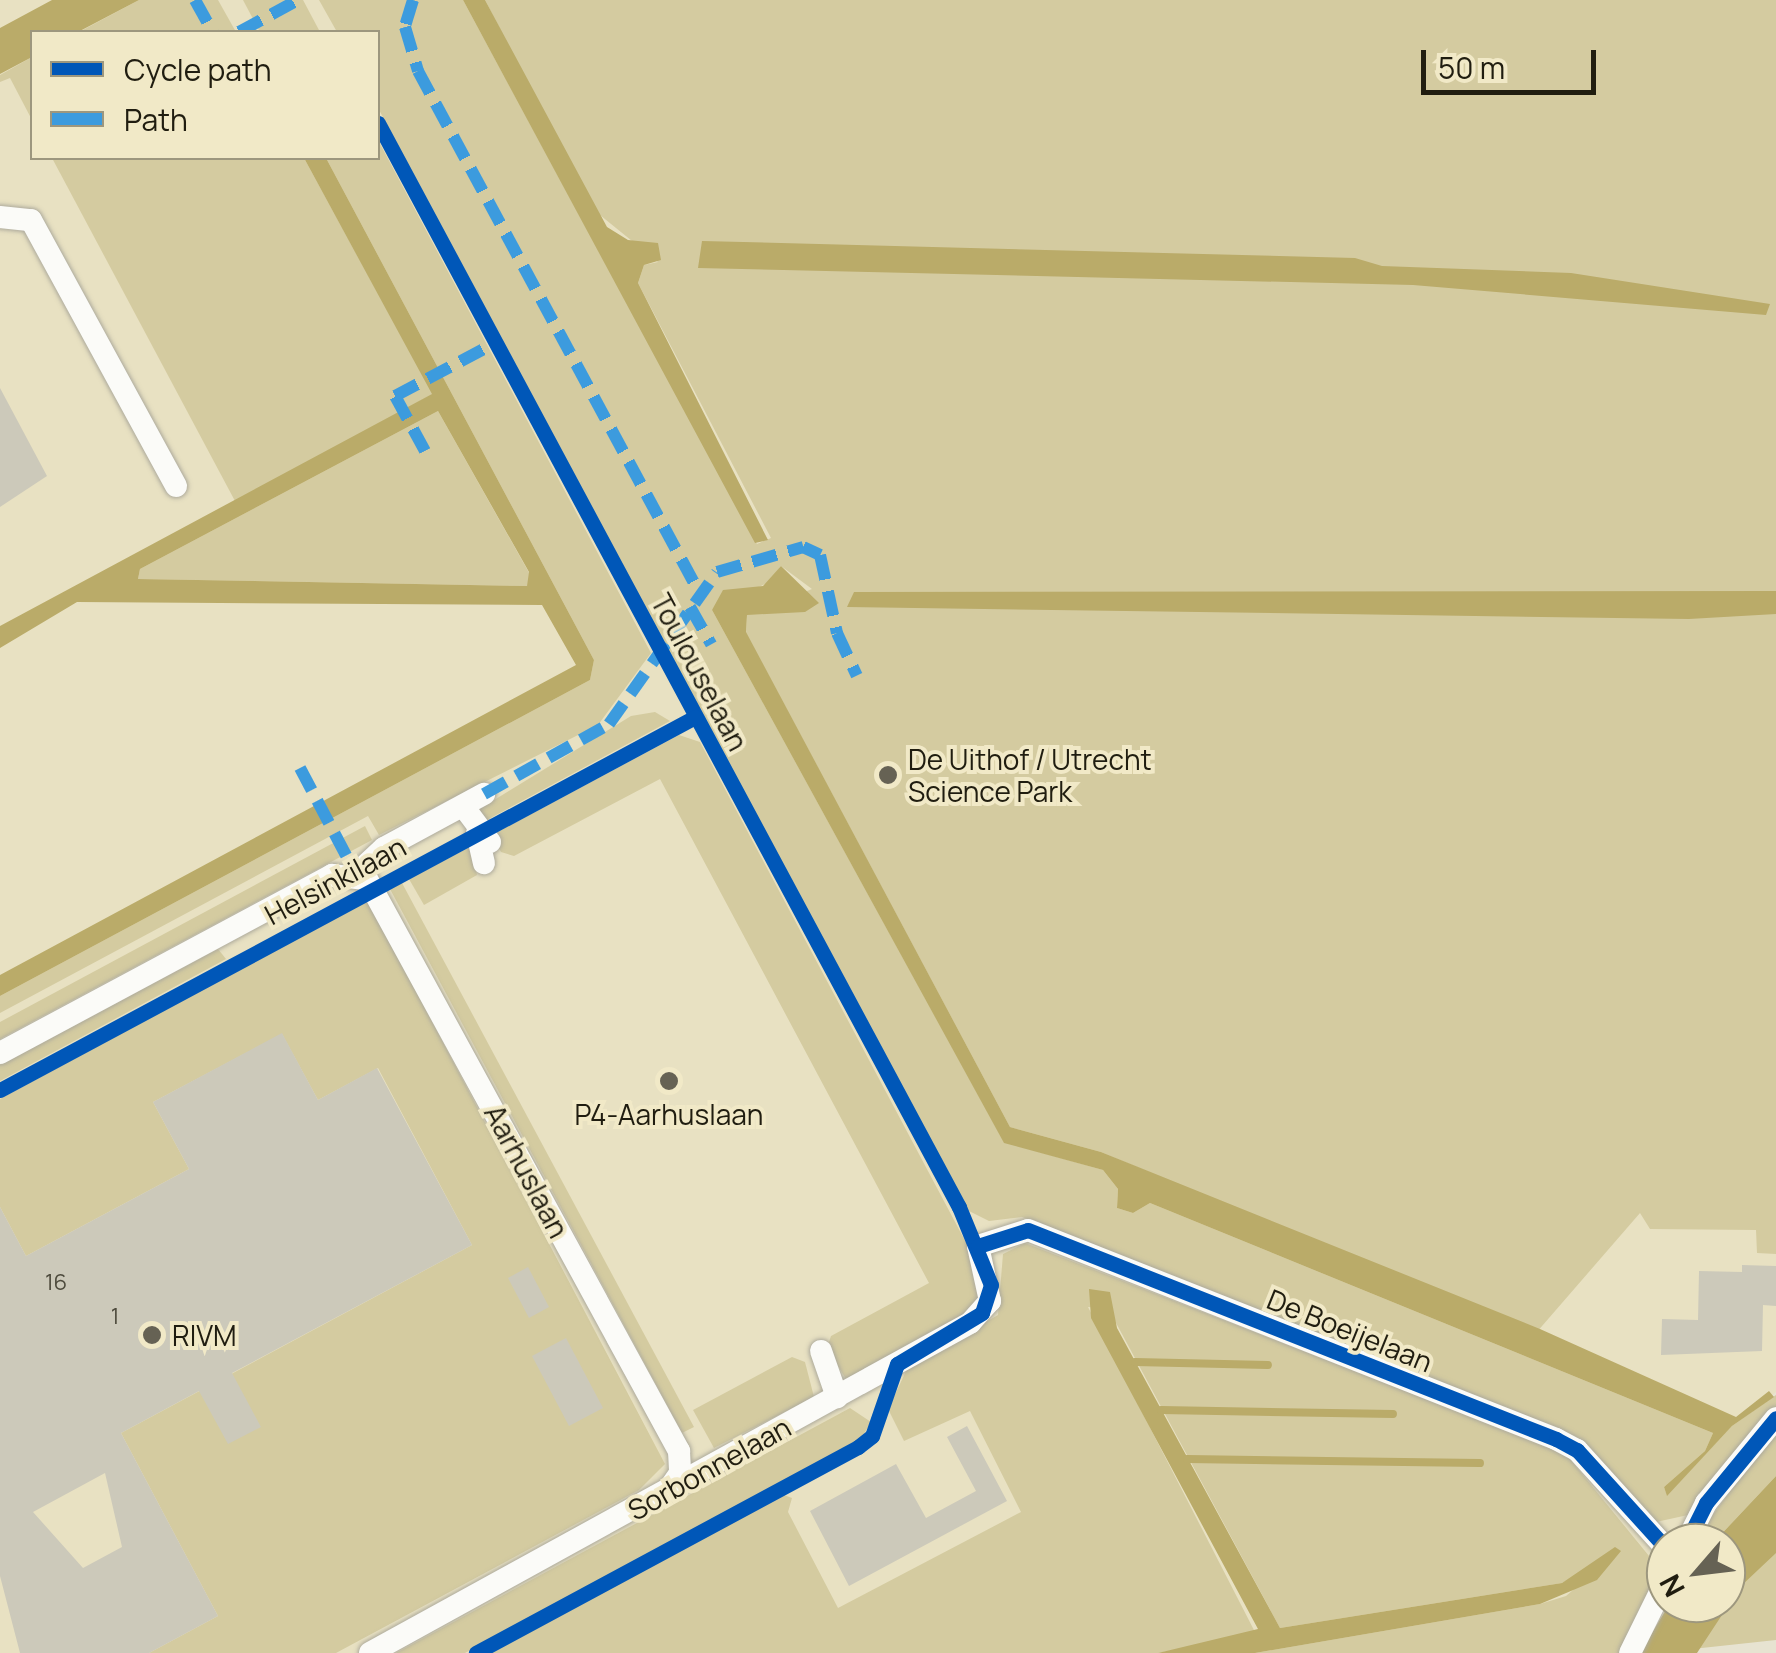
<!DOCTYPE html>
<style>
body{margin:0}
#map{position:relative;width:1776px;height:1653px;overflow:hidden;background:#e7e3d1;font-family:Manrope,sans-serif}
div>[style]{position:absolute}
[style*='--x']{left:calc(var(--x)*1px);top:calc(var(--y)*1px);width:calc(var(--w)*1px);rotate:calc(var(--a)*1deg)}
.built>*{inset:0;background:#e8e1c2}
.green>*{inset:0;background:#d4cba0}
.water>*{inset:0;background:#baab69}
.stream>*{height:8px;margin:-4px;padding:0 4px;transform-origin:4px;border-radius:4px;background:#baab69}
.building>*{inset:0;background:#ccc9ba}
.roads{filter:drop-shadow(0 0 2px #adaa9c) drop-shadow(0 0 2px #adaa9c)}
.minor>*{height:22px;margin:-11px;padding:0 11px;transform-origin:11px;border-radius:11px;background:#fbfbf8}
.quiet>*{height:12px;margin-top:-6px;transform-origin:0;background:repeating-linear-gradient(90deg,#3c9bde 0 25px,transparent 0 37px)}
.cycleway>*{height:15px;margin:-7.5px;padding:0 7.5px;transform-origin:7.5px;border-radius:7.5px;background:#0057b8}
.dots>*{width:28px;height:28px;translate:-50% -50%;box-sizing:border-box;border:5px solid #f1e9c7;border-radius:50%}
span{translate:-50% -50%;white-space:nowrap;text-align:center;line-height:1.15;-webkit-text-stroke:8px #f1e9c7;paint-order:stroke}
.number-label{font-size:22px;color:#4e4b3d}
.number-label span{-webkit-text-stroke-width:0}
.street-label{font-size:28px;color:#201d10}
.poi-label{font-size:28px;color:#201d10}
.left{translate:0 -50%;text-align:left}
.legend{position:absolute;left:30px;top:30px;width:350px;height:130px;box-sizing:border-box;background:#f1e9c7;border:2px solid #9d977e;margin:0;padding:12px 18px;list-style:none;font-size:30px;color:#201d10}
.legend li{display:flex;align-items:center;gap:20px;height:50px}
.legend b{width:50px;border:2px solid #9d977e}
.north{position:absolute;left:1646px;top:1523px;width:100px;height:100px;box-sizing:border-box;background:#f1e9c7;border:2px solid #9d977e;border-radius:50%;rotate:242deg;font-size:28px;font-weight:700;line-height:40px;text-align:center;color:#201d10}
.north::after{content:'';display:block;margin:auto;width:35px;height:45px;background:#666254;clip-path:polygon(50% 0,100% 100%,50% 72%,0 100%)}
.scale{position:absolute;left:1421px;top:50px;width:175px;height:45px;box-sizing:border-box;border:5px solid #201d10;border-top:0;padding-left:12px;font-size:30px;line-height:35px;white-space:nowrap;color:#201d10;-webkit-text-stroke:8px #f1e9c7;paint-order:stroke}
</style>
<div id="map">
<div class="built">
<i style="clip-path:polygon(evenodd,0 0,1776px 0,1776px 1392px,1682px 1478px,1695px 1511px,1629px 1596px,1603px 1653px,0 1653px,0 0,32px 32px,378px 32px,378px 158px,32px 158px,32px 32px)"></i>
</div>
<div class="green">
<i style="clip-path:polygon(139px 0,218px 0,236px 32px,79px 32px)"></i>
<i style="clip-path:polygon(243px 0,303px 0,320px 32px,260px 32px)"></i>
<i style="clip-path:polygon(319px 0,463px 0,757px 544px,771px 538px,638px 283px,644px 265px,658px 262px,595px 211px,485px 0,1776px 0,1776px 1254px,1757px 1253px,1756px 1230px,1650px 1229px,1640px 1213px,1536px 1333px,1101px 1152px,1010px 1127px,746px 633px,747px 615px,812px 589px,781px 566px,769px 582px,712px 610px,1004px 1142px,1103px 1170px,1118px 1189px,1117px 1208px,1133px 1213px,1150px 1203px,1713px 1433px,1705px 1451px,1664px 1487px,1667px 1495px,1732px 1426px,1776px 1395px,1776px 1407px,1688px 1515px,1656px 1522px,1600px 1459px,1227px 1298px,1022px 1217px,989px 1221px,969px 1211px,378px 108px,378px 32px,337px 32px)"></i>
<i style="clip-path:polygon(32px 57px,32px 120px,10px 78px,0 82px,0 75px)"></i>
<i style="clip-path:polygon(378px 140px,651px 653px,598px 725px,379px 835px,368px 816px,0 1013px,0 996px,590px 680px,594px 660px,326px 158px,378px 158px)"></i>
<i style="clip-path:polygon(52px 158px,304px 158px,433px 394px,235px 501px)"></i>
<i style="clip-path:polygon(438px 411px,532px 578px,527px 586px,138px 579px,140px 569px)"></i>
<i style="clip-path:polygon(655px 712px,670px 721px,485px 821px,478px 810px,631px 716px)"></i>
<i style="clip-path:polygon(679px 735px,700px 742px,979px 1267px,982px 1294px,971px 1312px,846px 1379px,827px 1348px,831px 1336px,929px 1283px,660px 779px,514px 856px,501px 852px,492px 835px)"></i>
<i style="clip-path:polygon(365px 826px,372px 840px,0 1039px,0 1022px)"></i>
<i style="clip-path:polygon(470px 847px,477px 875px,424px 905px,409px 879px)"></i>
<i style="clip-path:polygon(402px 883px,694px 1427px,682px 1433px,390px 889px)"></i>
<i style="clip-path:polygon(368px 900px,665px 1464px,639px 1490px,336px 1653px,149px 1653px,218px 1616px,121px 1433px,472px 1245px,378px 1068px,318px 1100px,282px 1034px,153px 1102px,189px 1169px,26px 1256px,0 1207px,0 1099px)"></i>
<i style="clip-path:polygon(218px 949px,226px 959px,0 1081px,0 1065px)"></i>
<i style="clip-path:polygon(1025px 1243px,1565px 1453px,1658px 1567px,1623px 1653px,1255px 1653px,1540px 1604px,1566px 1596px,1620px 1550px,1562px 1583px,1280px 1628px,1108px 1308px,1088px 1307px,1256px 1634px,1158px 1653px,490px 1653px,781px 1494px,792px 1498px,788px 1512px,838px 1608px,1021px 1512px,970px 1411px,904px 1441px,888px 1409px,908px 1367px,998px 1315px,1003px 1254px)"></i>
<i style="clip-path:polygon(792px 1357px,805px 1362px,814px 1397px,714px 1448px,693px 1410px)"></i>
<i style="clip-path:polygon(850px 1408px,871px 1422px,861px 1439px,465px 1653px,396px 1653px)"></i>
<i style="clip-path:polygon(1776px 1429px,1776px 1476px,1713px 1543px,1692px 1543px)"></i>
<i style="clip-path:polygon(1776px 1528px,1776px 1640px,1683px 1650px,1726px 1603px)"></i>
</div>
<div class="water">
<i style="clip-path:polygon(52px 0,139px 0,78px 32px,32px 32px,32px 57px,0 74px,0 28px)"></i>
<i style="clip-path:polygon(463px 0,485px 0,607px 227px,628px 240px,658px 243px,661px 260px,644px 265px,638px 283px,768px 540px,755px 543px)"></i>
<i style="clip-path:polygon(evenodd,304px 158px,326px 158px,594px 660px,590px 680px,0 996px,0 975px,576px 665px,542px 605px,77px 602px,0 648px,0 626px,432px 394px,304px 158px,438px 411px,529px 572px,527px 586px,138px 579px,140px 569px,438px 411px)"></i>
<i style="clip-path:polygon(702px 241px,1355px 258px,1382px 266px,1571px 273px,1770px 304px,1766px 315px,1413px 285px,698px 268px)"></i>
<i style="clip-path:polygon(781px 566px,819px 603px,805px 612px,747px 615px,746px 632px,1010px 1127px,1101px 1152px,1540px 1329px,1736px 1417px,1769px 1391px,1774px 1397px,1732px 1426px,1667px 1496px,1664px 1487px,1705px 1451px,1713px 1433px,1150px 1203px,1133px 1213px,1117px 1208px,1118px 1189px,1103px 1170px,1004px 1143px,712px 610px,723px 590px,763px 586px)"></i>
<i style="clip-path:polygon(1776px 591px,1776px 614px,1689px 619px,847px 607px,854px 592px)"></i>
<i style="clip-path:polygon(1089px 1289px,1110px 1292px,1117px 1328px,1280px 1628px,1562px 1583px,1615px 1547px,1621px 1551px,1597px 1580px,1540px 1604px,1255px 1653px,1158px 1653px,1258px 1629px,1091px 1318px)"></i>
<i style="clip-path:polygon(1776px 1476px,1776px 1553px,1741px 1586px,1697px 1653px,1640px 1653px,1670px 1603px,1726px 1603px,1726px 1543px,1713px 1543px)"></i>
</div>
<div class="stream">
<i style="--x:1135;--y:1362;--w:133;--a:1.3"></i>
<i style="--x:1161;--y:1410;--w:232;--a:1"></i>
<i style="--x:1187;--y:1459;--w:293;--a:0.8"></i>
</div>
<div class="building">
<i style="clip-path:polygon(0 388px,47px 476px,0 507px)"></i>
<i style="clip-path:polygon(evenodd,282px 1033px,318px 1100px,377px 1068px,472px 1245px,232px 1373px,261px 1427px,228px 1444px,199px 1391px,121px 1433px,218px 1616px,149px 1653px,20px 1653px,0 1576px,0 1207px,26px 1256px,189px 1169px,153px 1102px,282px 1033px,105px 1473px,122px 1547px,83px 1568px,33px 1512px,105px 1473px)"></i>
<i style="clip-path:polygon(1742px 1265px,1776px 1266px,1776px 1306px,1763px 1305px,1762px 1351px,1661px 1355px,1662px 1319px,1698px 1320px,1699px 1271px,1742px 1272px)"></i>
<i style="clip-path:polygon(528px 1267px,549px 1307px,529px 1318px,508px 1278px)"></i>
<i style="clip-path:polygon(566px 1338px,603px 1408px,569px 1426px,532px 1356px)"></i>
<i style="clip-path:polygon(967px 1426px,1007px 1501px,849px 1586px,810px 1511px,896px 1464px,926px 1518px,976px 1491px,947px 1437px)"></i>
</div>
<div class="roads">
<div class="minor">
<i style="--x:0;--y:217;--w:31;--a:6"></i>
<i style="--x:31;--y:220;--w:303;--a:61.4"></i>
<i style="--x:463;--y:806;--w:45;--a:53.1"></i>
<i style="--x:477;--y:833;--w:31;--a:77"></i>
<i style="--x:356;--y:874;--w:38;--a:-43"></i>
<i style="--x:384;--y:848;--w:114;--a:-28.4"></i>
<i style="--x:0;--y:1053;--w:377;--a:-28.2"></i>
<i style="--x:332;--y:875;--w:35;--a:7"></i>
<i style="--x:367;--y:879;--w:652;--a:61.39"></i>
<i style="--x:679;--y:1451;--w:22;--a:87"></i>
<i style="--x:680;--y:1473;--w:21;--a:125"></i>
<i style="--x:821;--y:1351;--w:49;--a:70.8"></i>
<i style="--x:1686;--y:1543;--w:45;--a:-63.4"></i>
<i style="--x:1706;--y:1503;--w:110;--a:-50.5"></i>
<i style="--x:370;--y:1653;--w:685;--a:-28.81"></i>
<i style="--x:970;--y:1323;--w:30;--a:-48"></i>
<i style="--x:990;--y:1301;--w:56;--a:-102.3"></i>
<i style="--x:978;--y:1246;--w:52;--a:-17.7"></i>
<i style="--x:1028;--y:1230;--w:568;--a:21.6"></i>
<i style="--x:1556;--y:1439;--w:24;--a:28"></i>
<i style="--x:1577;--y:1450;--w:132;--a:47.8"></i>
<i style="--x:1630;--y:1653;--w:81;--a:-63.7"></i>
</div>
</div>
<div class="quiet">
<i style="--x:195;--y:0;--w:37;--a:61"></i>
<i style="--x:413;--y:0;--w:28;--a:107"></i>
<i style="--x:405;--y:27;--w:46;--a:73.5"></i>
<i style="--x:418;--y:71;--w:592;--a:61.66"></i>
<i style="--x:239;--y:32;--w:67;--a:-28.5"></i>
<i style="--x:425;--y:451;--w:63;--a:-118.6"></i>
<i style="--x:395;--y:396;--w:113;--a:-27.9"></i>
<i style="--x:690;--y:607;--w:43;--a:60.4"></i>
<i style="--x:300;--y:768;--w:120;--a:62.2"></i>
<i style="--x:484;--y:794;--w:143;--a:-29.2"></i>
<i style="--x:609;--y:724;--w:186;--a:-54.6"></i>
<i style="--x:717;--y:572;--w:90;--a:-16.2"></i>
<i style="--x:803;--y:547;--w:19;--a:25"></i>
<i style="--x:820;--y:555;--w:80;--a:77.7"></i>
<i style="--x:837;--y:633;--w:47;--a:65.1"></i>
</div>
<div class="cycleway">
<i style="--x:378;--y:123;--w:1230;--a:61.81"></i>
<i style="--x:959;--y:1207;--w:84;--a:67.7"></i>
<i style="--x:991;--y:1285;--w:29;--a:108"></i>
<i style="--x:982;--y:1313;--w:99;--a:149"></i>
<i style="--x:897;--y:1364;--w:76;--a:109.1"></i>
<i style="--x:872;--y:1436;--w:18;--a:142"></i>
<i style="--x:858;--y:1447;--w:434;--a:151.7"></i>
<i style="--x:0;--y:1090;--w:789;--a:-28.22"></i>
<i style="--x:978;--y:1246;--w:52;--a:-17.7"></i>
<i style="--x:1028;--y:1230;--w:568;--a:21.6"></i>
<i style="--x:1556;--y:1439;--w:24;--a:28"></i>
<i style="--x:1577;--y:1450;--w:132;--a:47.8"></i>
<i style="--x:1686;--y:1543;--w:45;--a:-63.4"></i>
<i style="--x:1706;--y:1503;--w:110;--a:-50.5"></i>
</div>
<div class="dots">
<i style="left:888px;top:775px;background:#666254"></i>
<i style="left:669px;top:1081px;background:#666254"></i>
<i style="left:152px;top:1335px;background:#666254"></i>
</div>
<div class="number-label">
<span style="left:56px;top:1283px">16</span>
<span style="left:115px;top:1317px">1</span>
</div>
<div class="street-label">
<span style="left:700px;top:672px;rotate:62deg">Toulouselaan</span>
<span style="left:335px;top:880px;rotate:-28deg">Helsinkilaan</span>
<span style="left:527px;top:1171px;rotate:62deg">Aarhuslaan</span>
<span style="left:1350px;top:1330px;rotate:22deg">De Boeijelaan</span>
<span style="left:709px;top:1468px;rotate:-29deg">Sorbonnelaan</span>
</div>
<div class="poi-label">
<span class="left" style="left:908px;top:775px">De Uithof / Utrecht<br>Science Park</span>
<span style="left:669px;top:1114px">P4-Aarhuslaan</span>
<span class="left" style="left:172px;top:1335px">RIVM</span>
</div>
<ul class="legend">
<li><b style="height:12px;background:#0057b8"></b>Cycle path</li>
<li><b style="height:12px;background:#3c9bde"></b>Path</li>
</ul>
<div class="north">N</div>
<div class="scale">50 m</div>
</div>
